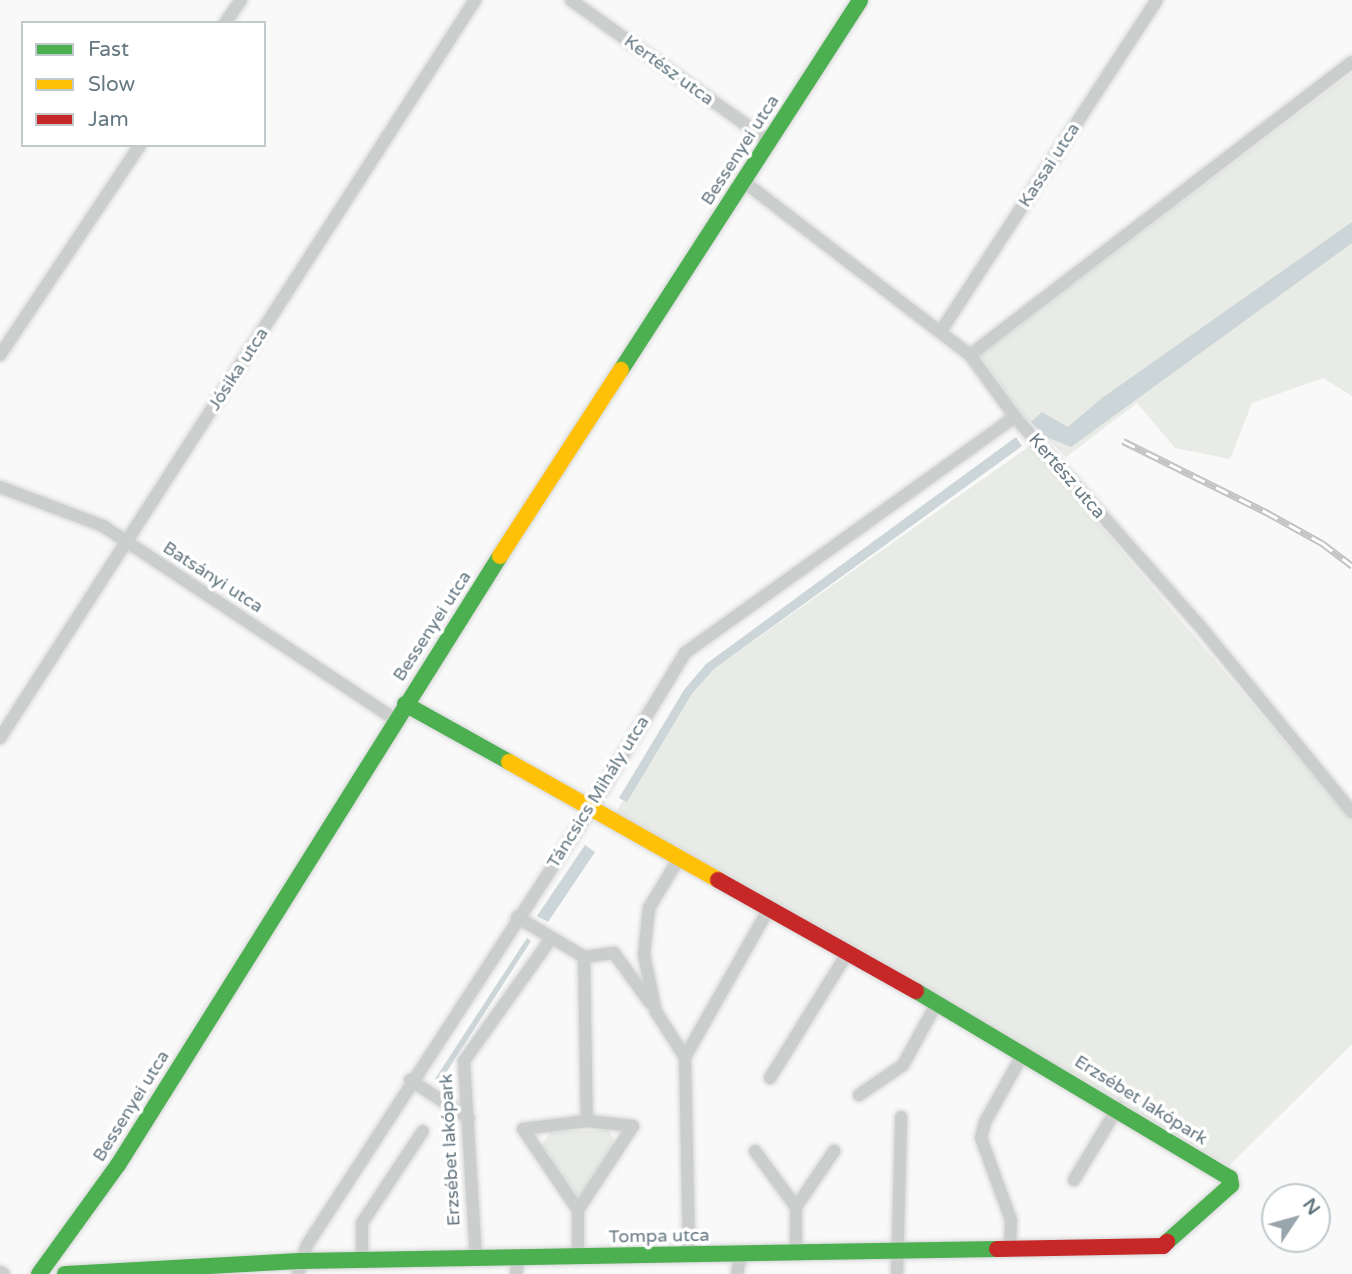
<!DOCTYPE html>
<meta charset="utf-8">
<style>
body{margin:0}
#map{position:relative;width:1352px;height:1274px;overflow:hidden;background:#f9f9f9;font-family:"Varela Round",sans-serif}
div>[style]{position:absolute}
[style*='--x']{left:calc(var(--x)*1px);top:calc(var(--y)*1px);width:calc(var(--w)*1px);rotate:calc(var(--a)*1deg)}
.green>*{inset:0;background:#e8ebe6}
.water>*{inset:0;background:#ccd5d7}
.roads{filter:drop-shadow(0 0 2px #d5d6d7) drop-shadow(0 0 2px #d5d6d7)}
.street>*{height:12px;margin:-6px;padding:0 6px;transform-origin:6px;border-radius:6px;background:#cccece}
.fast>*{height:16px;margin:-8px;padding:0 8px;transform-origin:8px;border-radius:8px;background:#4caf50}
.slow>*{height:16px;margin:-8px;padding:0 8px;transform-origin:8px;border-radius:8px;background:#ffc107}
.jam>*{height:16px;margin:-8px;padding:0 8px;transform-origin:8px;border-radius:8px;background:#c62828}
.rail>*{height:7px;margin-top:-3.5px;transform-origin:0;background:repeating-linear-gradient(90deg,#fff 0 13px,#c2c3c4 0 26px);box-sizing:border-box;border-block:2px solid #c2c3c4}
span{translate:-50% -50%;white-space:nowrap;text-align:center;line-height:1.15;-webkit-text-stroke:7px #fff;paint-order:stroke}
.street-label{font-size:18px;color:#667882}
.legend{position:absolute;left:21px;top:21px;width:245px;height:126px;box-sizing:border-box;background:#fff;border:2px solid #c2c9cd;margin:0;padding:9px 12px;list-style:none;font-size:21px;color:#667882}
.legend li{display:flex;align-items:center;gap:14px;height:35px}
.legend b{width:35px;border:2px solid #c2c9cd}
.north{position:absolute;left:1261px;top:1183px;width:70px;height:70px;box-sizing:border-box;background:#fff;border:2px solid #c2c9cd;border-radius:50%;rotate:54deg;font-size:19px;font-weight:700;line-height:28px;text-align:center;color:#667882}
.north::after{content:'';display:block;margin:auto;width:24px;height:32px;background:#99a5ac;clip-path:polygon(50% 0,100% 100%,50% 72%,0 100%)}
</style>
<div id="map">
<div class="green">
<i style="clip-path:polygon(1352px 73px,1352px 396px,1323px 378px,1252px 403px,1230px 459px,1175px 448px,1137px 403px,1066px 457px,1020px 412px,980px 355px)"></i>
<i style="clip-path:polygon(1031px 445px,1352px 821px,1352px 1044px,1229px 1166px,615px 813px,691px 695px,714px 669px)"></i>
<i style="clip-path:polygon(609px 1130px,617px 1145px,579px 1199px,542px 1145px,551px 1131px)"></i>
</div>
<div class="water">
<i style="clip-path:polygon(1352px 222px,1352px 243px,1071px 447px,1044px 436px,1031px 422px,1042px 412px,1068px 427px,1102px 398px)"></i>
<i style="clip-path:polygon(1016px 437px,1022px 446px,714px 669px,691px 695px,627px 802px,619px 798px,684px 690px,706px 664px)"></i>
<i style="clip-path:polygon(585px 845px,595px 852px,548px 922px,537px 916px)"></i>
<i style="clip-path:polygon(527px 938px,531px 941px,440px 1082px,435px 1079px)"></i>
</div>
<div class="roads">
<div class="street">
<i style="--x:571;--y:0;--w:241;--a:35.5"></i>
<i style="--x:225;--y:23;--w:28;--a:-55"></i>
<i style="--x:743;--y:181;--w:286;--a:37.5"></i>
<i style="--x:970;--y:355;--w:77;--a:54"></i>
<i style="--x:1015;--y:417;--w:278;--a:48.5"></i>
<i style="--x:1199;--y:625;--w:242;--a:50.7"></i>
<i style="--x:941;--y:331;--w:395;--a:-56.9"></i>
<i style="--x:0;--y:355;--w:252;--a:-56.3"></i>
<i style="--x:970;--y:355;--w:481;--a:-37.5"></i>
<i style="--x:0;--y:487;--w:110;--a:20.7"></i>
<i style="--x:103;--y:526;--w:350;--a:33.5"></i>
<i style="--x:0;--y:738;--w:878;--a:-57.23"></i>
<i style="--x:678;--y:860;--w:56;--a:121.1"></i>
<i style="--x:649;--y:908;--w:47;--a:96.1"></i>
<i style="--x:644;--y:955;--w:58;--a:78.1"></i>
<i style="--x:656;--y:1012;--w:54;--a:57.2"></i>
<i style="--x:685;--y:1057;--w:197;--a:88.8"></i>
<i style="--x:517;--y:917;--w:78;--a:30.8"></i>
<i style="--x:584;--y:957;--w:30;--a:-8"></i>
<i style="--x:614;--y:953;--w:62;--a:54.2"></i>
<i style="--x:584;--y:957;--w:164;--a:89"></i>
<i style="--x:685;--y:1057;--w:169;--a:-60.5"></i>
<i style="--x:770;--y:1078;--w:146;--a:-58.2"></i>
<i style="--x:410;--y:1080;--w:70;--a:32.8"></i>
<i style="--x:859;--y:1095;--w:53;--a:-34.3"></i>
<i style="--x:903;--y:1065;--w:71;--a:-61.3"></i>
<i style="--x:755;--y:1151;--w:69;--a:53.8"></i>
<i style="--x:796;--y:1207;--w:46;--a:90"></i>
<i style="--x:1074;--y:1180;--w:85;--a:-58.9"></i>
<i style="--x:796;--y:1207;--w:68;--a:-55.8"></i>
<i style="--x:578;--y:1210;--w:100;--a:-56.8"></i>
<i style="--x:633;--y:1126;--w:46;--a:-173.8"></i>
<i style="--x:587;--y:1121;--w:64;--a:172.9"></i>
<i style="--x:523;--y:1129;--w:98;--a:55.8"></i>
<i style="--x:578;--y:1210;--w:47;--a:90"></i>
<i style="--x:1010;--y:1249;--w:29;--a:-88"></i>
<i style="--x:1011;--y:1220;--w:87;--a:-110.1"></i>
<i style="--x:981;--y:1138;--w:16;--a:-76"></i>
<i style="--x:985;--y:1122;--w:80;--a:-60.9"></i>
<i style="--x:476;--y:1258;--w:197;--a:-93.5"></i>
<i style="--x:464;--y:1061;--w:148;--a:-54.6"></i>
<i style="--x:362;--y:1260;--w:37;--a:-90"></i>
<i style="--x:362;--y:1223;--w:110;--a:-56.5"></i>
<i style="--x:0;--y:1272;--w:4;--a:27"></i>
<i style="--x:298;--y:1274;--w:30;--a:-73"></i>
<i style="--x:307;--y:1245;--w:518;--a:-56.99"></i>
<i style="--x:589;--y:811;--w:185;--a:-58.7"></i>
<i style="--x:685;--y:653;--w:406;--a:-35.6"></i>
<i style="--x:516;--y:1274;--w:16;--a:-79"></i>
<i style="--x:737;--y:1274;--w:20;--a:-79"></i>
<i style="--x:897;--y:1274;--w:157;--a:-88.5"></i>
</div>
<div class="fast">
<i style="--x:621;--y:370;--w:440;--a:-57.1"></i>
<i style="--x:405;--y:704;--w:119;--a:29.1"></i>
<i style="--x:916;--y:991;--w:365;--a:30.8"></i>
<i style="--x:1230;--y:1178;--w:7;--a:82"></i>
<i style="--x:1231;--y:1185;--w:86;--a:138.3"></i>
<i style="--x:39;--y:1274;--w:135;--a:-54.1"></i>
<i style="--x:118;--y:1165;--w:719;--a:-57.9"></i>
<i style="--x:65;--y:1274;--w:235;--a:-3.2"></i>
<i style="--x:300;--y:1261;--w:697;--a:-0.99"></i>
</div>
<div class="slow">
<i style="--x:500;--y:556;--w:222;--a:-57"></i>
<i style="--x:509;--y:762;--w:240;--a:29.4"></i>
</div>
<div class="jam">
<i style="--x:718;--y:880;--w:227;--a:29.3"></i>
<i style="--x:997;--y:1249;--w:166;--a:-1"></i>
<i style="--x:1163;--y:1246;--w:6;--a:-45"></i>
</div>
</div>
<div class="rail">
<i style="--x:1123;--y:441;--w:160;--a:26.4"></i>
<i style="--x:1266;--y:512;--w:64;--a:29"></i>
<i style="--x:1322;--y:543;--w:38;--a:37"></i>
</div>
<div class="street-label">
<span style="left:669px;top:70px;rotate:36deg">Kertész utca</span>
<span style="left:740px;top:150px;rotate:-57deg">Bessenyei utca</span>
<span style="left:1049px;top:165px;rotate:-57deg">Kassai utca</span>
<span style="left:238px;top:369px;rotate:-57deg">Jósika utca</span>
<span style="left:1067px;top:476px;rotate:49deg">Kertész utca</span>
<span style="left:213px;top:577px;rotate:33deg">Batsányi utca</span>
<span style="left:432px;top:626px;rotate:-57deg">Bessenyei utca</span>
<span style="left:598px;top:792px;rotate:-58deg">Táncsics Mihály utca</span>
<span style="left:1141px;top:1100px;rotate:32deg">Erzsébet lakópark</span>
<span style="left:131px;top:1106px;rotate:-58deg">Bessenyei utca</span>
<span style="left:450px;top:1150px;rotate:-93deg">Erzsébet lakópark</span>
<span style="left:659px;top:1236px;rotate:-1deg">Tompa utca</span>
</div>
<ul class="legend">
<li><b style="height:9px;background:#4caf50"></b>Fast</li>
<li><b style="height:9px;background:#ffc107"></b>Slow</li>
<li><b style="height:9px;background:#c62828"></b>Jam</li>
</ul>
<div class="north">N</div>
</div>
